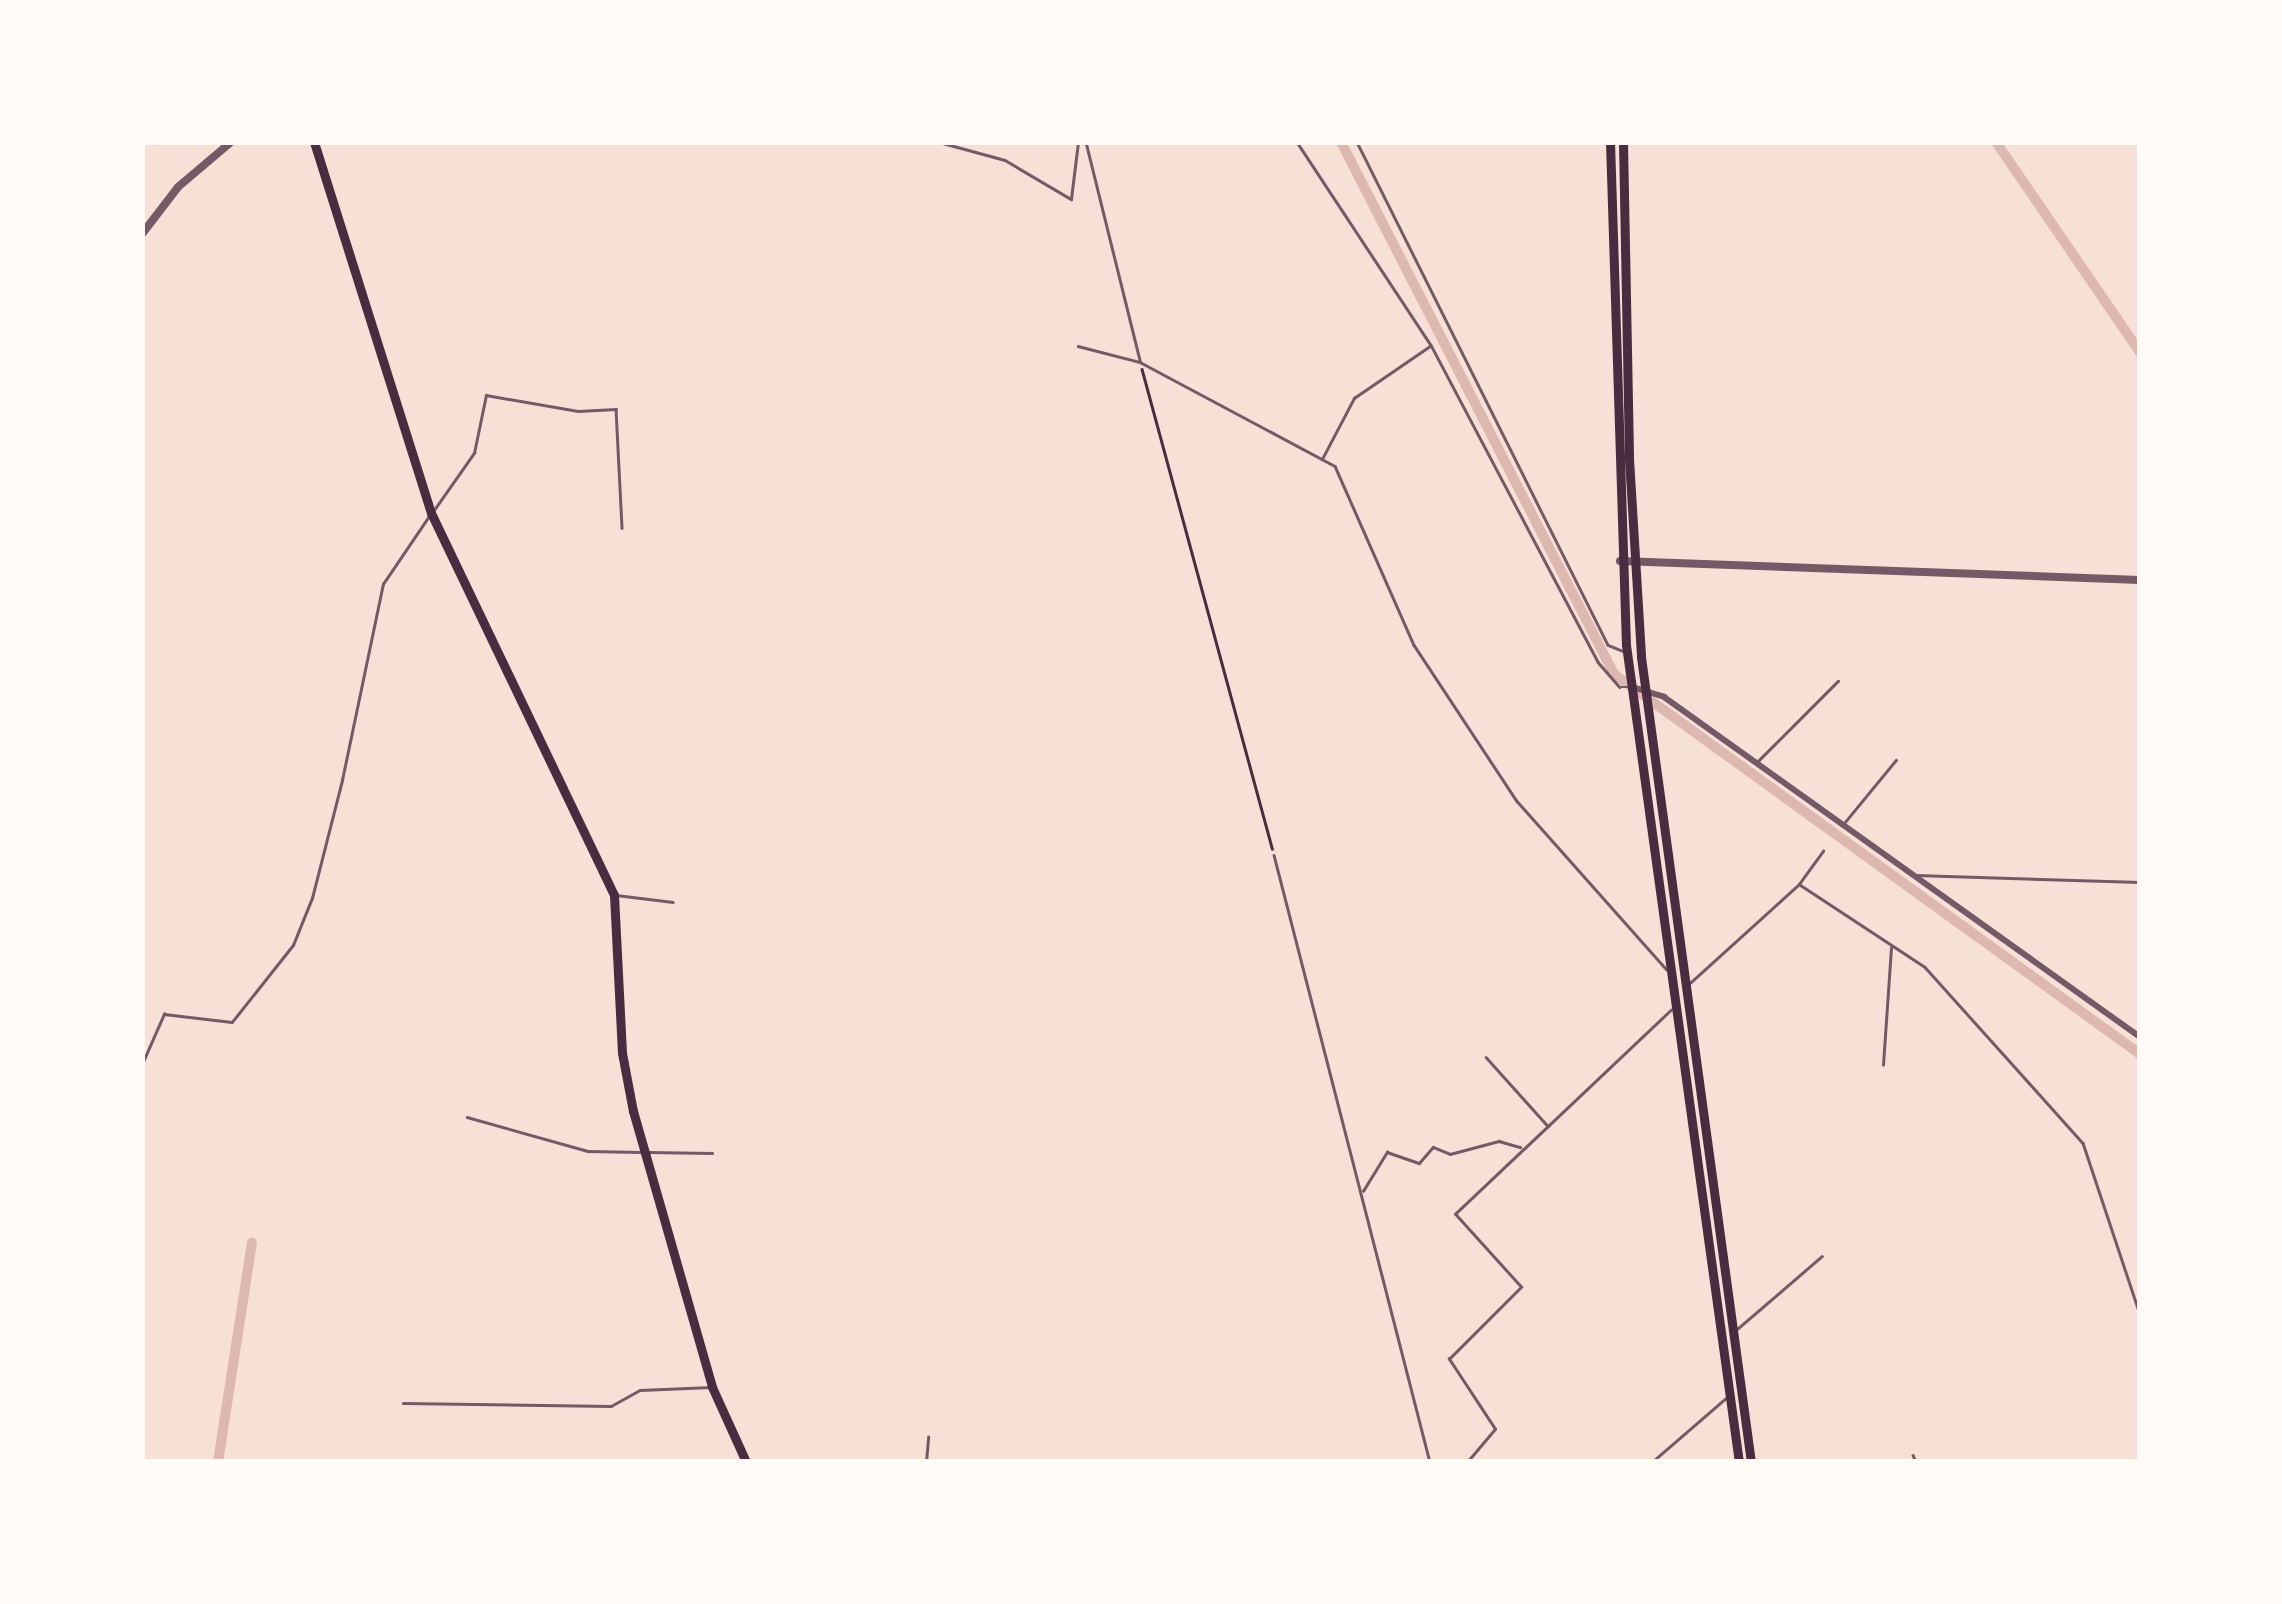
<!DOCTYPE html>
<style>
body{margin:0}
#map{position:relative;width:2282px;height:1604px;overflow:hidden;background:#f7e1d7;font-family:Quicksand,sans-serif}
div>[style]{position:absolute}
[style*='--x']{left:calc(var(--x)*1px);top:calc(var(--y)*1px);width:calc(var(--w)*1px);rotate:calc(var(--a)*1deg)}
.canal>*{height:10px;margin:-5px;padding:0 5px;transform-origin:5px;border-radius:5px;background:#dcb8b0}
.path>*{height:2.5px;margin:-1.25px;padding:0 1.25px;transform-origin:1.25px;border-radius:1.25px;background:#4a2c40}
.service>*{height:2.5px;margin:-1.25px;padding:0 1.25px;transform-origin:1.25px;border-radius:1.25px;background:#755966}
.minor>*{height:6px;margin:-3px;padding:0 3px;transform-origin:3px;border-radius:3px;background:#755966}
.tertiary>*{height:8px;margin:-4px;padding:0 4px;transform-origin:4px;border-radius:4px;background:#755966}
.secondary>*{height:9px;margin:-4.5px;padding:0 4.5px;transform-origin:4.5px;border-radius:4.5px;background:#4a2c40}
.primary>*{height:9px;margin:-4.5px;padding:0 4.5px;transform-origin:4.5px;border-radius:4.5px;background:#4a2c40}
span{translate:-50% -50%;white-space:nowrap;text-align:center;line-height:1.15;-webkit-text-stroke:10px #fffaf5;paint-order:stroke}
.frame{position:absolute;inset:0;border:145px solid #fffaf5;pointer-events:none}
</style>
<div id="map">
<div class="canal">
<i style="--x:1341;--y:142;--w:598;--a:62.84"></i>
<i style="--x:1614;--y:674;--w:649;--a:35.85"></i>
<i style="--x:1996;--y:142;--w:255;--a:55.6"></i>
<i style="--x:218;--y:1462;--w:222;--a:-81.2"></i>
</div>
<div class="path">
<i style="--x:1142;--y:369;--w:497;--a:74.8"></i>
</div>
<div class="service">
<i style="--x:939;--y:142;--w:68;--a:15.3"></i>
<i style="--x:1005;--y:160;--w:77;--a:30.6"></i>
<i style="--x:1071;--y:199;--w:57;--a:-83"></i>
<i style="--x:1086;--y:142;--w:225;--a:76.1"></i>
<i style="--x:1297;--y:142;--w:243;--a:56.6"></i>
<i style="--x:1431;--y:345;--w:358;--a:62.2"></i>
<i style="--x:1598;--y:662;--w:33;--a:49"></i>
<i style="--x:1620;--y:687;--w:8;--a:0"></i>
<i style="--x:1357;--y:142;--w:562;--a:63.48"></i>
<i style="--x:1608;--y:645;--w:18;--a:22"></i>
<i style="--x:1078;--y:346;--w:64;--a:14.5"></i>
<i style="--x:1140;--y:362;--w:221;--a:28.1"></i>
<i style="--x:1335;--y:466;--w:196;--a:66.2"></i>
<i style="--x:1414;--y:645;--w:187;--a:56.6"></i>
<i style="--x:1517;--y:801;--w:225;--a:48.4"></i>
<i style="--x:1322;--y:459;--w:69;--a:-62.3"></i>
<i style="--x:1354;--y:398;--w:92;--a:-34.4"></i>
<i style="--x:434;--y:510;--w:70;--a:-54.9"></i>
<i style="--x:474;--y:453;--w:59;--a:-78.3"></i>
<i style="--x:486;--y:395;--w:93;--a:9.9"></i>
<i style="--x:578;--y:411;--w:38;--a:-3"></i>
<i style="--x:616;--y:409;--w:119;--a:87.1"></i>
<i style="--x:1758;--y:761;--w:113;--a:-45"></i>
<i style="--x:1845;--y:822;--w:80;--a:-50.6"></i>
<i style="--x:1274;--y:855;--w:627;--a:75.59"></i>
<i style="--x:1916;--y:875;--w:224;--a:1.8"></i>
<i style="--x:1799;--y:884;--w:151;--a:33.4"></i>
<i style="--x:1925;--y:967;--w:237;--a:48.1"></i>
<i style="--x:2083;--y:1143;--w:180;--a:71.6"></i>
<i style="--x:616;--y:895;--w:57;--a:7"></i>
<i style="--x:1690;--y:983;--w:147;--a:-42.2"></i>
<i style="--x:1799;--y:884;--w:41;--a:-54"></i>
<i style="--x:1486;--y:1057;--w:93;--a:48.1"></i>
<i style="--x:142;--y:1064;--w:55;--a:-66.3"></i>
<i style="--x:164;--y:1014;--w:68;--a:6.7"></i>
<i style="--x:232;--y:1022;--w:98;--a:-51.6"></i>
<i style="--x:293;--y:945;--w:51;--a:-68"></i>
<i style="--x:312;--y:898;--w:122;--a:-75.7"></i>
<i style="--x:342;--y:780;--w:200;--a:-78.2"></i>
<i style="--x:383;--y:584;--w:82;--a:-55.9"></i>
<i style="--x:1883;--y:1065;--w:117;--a:-86.1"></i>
<i style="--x:467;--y:1117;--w:126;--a:15.7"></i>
<i style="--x:588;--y:1151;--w:52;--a:1.1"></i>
<i style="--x:648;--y:1152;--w:64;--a:0.9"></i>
<i style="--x:1363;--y:1191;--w:46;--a:-58.4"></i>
<i style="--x:1387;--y:1152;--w:34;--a:19"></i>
<i style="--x:1419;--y:1163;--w:21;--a:-49"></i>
<i style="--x:1433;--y:1147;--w:18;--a:22"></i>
<i style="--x:1450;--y:1154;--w:51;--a:-14.9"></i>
<i style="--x:1499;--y:1141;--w:22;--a:16"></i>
<i style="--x:1736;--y:1330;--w:113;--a:-40.7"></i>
<i style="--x:403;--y:1403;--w:208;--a:0.8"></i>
<i style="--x:611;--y:1406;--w:33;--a:-29"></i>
<i style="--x:640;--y:1390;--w:71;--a:-2.4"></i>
<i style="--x:1913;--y:1455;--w:8;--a:67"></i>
<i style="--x:926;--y:1462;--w:25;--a:-85"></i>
<i style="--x:1467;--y:1462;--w:43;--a:-49.7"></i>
<i style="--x:1495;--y:1429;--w:84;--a:-123.3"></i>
<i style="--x:1449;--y:1359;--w:102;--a:-45"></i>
<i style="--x:1521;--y:1287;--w:98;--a:-132.1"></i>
<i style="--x:1455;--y:1214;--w:297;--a:-43.4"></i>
<i style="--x:1652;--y:1462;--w:99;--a:-40.9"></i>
</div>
<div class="minor">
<i style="--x:1632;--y:687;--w:34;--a:17"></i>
<i style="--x:1664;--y:697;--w:585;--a:35.54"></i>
</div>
<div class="tertiary">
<i style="--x:142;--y:234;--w:59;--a:-52.5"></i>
<i style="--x:178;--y:187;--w:70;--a:-40.3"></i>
<i style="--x:1620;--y:561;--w:520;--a:2.09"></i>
</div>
<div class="secondary">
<i style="--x:314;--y:142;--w:389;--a:72.5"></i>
<i style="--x:431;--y:513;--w:424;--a:64.4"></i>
<i style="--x:614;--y:895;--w:158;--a:87.1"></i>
<i style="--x:622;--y:1053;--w:59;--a:79.3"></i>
<i style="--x:633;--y:1111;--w:287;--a:74"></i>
<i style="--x:712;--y:1387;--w:82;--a:65.6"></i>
</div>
<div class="primary">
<i style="--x:1610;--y:142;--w:503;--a:88.18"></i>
<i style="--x:1626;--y:645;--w:825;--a:82.13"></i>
<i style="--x:1623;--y:142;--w:317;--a:88.9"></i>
<i style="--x:1629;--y:459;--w:198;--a:86.5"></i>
<i style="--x:1641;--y:657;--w:812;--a:82.22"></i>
</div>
<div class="frame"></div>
</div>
